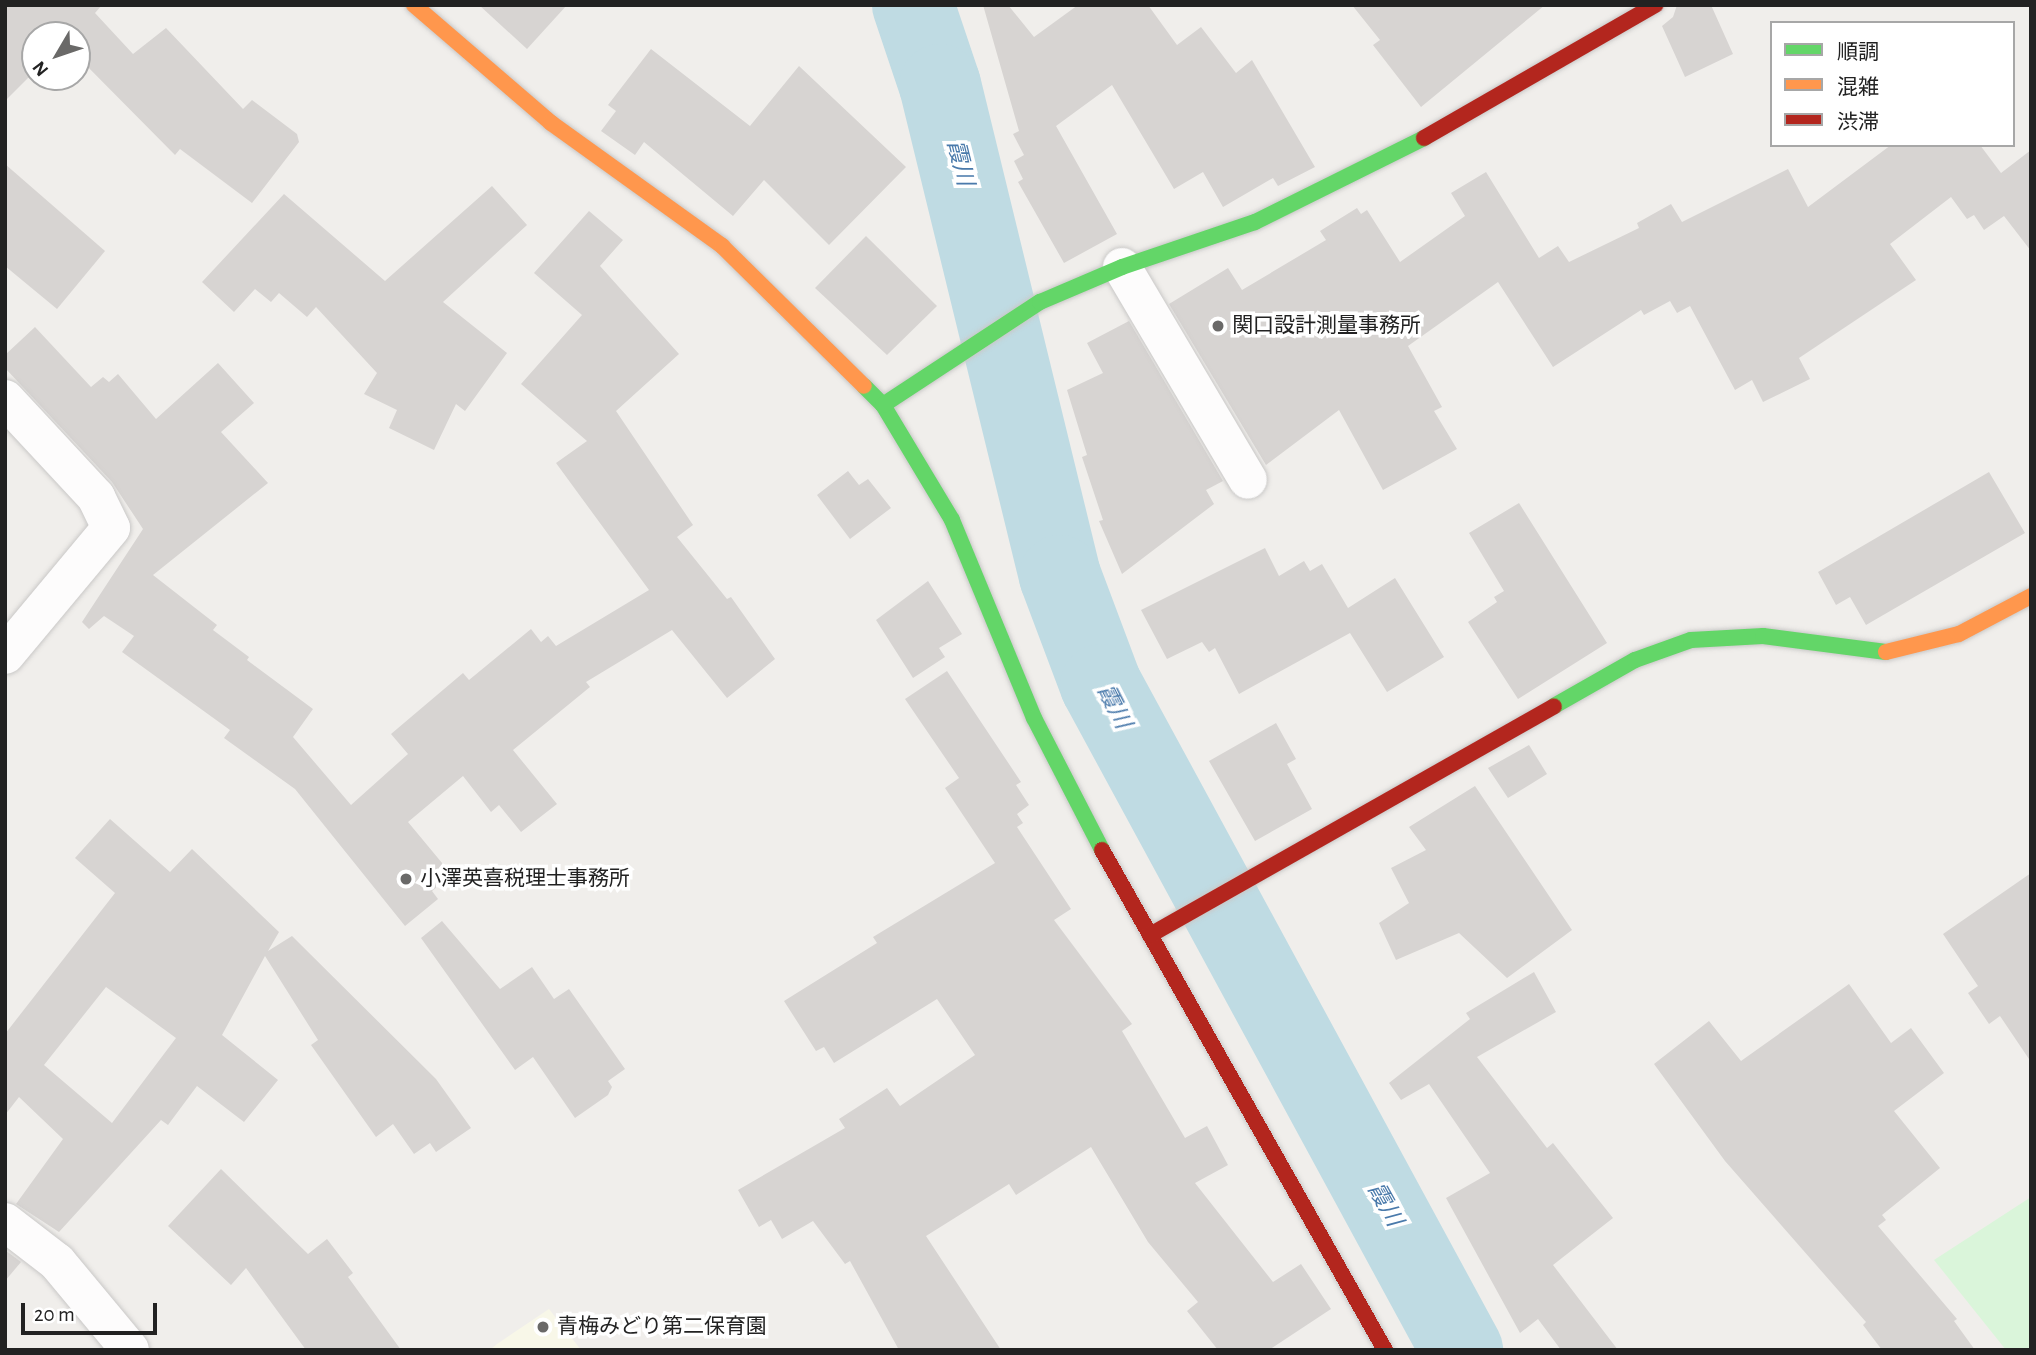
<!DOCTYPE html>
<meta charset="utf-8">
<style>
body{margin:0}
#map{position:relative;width:2036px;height:1355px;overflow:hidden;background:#f0eeeb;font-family:"Alegreya Sans","Noto Sans JP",sans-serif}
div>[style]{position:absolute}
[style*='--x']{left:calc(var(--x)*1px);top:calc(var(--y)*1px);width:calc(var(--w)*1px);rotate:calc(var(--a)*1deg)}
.education>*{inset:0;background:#f8f7e8}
.park>*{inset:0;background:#daf5da}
.river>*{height:82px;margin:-41px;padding:0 41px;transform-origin:41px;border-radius:41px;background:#bfdbe3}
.building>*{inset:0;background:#d7d4d2}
.roads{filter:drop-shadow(0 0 2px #c9c8c7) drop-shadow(0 0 2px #c9c8c7)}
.street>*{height:38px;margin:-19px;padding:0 19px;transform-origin:19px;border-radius:19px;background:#fdfcfc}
.fast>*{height:16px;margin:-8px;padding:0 8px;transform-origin:8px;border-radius:8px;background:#63d668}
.slow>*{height:16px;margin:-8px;padding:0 8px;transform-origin:8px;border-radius:8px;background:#ff974d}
.jam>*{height:16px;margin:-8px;padding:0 8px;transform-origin:8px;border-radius:8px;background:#b3261e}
.dots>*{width:19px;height:19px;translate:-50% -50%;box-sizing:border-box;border:4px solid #fff;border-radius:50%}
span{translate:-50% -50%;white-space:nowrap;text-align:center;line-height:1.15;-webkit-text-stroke:7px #fff;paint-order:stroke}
.poi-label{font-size:21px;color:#222}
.left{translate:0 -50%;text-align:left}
.water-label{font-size:23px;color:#4a7aab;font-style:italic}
.frame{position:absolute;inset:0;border:7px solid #222;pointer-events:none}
.legend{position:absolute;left:1770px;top:21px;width:245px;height:126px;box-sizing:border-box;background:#fff;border:2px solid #a7a7a7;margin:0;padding:9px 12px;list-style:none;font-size:21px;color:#222}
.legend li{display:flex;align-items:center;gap:14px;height:35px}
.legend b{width:35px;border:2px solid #a7a7a7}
.north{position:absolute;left:21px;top:21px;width:70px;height:70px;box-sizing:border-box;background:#fff;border:2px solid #a7a7a7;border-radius:50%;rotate:231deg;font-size:19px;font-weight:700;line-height:28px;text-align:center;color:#222}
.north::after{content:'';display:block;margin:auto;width:24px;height:32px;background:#6a6968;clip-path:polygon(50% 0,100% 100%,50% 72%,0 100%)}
.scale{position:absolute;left:21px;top:1303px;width:136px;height:32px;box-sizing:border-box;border:4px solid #222;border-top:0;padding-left:9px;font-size:21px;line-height:24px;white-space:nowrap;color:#222;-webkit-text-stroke:5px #fff;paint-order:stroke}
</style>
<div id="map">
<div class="education">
<i style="clip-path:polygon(549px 1309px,581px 1350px,490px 1350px,497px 1344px)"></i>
</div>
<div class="park">
<i style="clip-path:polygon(2031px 1197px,2031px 1350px,2006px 1350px,1934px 1260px)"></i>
</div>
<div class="river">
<i style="--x:913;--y:5;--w:84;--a:71.4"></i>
<i style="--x:940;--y:85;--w:505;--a:76.27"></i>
<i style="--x:1060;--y:576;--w:116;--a:69.4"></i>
<i style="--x:1101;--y:685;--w:757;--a:61.5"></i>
</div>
<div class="building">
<i style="clip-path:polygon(5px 5px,102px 5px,95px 13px,133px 54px,166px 28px,243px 109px,252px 100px,297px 134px,299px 142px,252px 203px,180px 149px,175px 155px,77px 56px,77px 30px,72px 35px,35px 35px,35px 71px,5px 101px)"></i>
<i style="clip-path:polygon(479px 5px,567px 5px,527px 49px)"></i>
<i style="clip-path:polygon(983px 5px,1008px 5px,1034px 37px,1078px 5px,1148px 5px,1177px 45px,1201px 27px,1236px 73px,1252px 60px,1315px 167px,1278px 186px,1273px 178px,1223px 207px,1203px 172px,1174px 189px,1112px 85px,1056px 126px,1117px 234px,1064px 263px,1018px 182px,1023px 179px,1014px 161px,1024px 155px,1013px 134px,1019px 131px)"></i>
<i style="clip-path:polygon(1352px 5px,1545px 5px,1421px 107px,1373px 45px,1380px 40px)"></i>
<i style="clip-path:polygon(1677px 5px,1711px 5px,1733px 54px,1685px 77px,1662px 26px,1673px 17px)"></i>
<i style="clip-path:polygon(651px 49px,750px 126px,799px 66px,906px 167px,829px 245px,764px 180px,733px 216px,644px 142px,635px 155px,601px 131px,616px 111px,608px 105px)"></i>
<i style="clip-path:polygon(1891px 145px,1980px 145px,2001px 173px,2031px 150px,2031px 251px,2004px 216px,1984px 230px,1974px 215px,1967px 219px,1951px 197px,1890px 244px,1916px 280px,1799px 358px,1810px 379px,1763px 402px,1752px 380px,1735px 390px,1690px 306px,1677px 313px,1670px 301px,1644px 315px,1641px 310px,1553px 367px,1498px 282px,1408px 346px,1442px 407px,1434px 411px,1457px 449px,1383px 490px,1339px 410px,1266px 465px,1169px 304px,1228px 268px,1242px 290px,1326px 240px,1320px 231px,1357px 208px,1361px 214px,1367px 210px,1400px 262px,1465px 216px,1451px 193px,1486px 172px,1539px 258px,1558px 246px,1569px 262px,1639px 228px,1637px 223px,1671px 204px,1682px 222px,1788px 169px,1808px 207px)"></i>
<i style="clip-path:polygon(5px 164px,105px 251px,57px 309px,5px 266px)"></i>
<i style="clip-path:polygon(492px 186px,527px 225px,443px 302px,507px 353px,465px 411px,456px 404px,434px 450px,389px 428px,397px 410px,364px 394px,377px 373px,316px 307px,307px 317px,279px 293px,271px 302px,255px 289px,234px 312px,202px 282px,284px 194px,385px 281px)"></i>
<i style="clip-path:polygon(589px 211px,623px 240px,600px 266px,679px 354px,616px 411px,693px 525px,677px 537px,727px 599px,731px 597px,775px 659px,727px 698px,672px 630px,586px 682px,590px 687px,513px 750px,557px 804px,521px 832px,499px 805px,491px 812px,463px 776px,408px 822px,452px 875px,432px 891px,438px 899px,405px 926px,295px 789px,224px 738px,230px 730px,122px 652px,134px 636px,104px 616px,89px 629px,82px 622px,143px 529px,112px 482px,5px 368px,5px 355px,35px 327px,91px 387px,103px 377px,109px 382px,118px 374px,156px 419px,218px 363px,254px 403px,221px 432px,268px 483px,153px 575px,217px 625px,213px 630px,249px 657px,247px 660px,313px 709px,293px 737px,351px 805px,408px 754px,391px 734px,463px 673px,469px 680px,531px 629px,541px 642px,548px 636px,556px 646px,649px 590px,556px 463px,587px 441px,521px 384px,582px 315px,534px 273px)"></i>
<i style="clip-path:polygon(866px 236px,937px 306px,887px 355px,815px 288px)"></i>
<i style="clip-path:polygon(1129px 321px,1223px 481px,1206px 490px,1214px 504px,1122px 574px,1099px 521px,1103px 520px,1082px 457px,1087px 455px,1067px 390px,1103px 373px,1087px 343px)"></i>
<i style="clip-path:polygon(848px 471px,859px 485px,868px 479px,891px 508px,850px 539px,817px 495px)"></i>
<i style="clip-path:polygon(1989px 472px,2025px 533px,1866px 625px,1850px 597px,1836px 605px,1818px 572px)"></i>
<i style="clip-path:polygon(1519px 503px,1607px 643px,1518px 699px,1468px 622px,1497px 602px,1494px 597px,1504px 591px,1469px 533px)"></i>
<i style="clip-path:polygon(1265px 548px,1279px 576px,1304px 561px,1310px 571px,1322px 564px,1348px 608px,1395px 578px,1444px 657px,1387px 692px,1350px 633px,1239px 694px,1215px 648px,1209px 652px,1202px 642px,1167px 659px,1141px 610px)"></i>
<i style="clip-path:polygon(928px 581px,962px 634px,939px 648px,945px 657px,913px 678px,876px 620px)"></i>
<i style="clip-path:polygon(947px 671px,1021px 782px,1016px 785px,1029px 805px,1017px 814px,1023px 823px,1017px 827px,1071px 909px,1054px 920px,1132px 1024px,1122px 1031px,1185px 1138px,1207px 1126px,1228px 1165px,1195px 1183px,1273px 1282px,1301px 1264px,1331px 1309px,1269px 1350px,1218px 1350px,1187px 1311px,1198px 1302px,1148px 1242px,1091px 1147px,1016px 1195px,1009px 1184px,926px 1236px,1001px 1350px,899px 1350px,850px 1261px,845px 1264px,813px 1221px,782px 1239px,771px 1220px,759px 1227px,738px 1190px,845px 1128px,839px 1119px,887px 1088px,900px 1106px,975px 1055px,937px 999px,834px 1063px,824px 1047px,816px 1051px,784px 1001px,877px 943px,873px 937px,995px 863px,945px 788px,959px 778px,905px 699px)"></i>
<i style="clip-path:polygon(1276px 723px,1296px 759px,1287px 764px,1312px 809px,1255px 841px,1209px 761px)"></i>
<i style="clip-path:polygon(1529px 745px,1547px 774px,1508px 798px,1488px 768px)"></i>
<i style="clip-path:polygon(1475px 786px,1572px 930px,1507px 978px,1459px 933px,1396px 960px,1379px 923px,1409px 903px,1391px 868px,1426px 850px,1409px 827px)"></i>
<i style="clip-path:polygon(evenodd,110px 819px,170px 872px,192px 849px,279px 932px,268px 951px,292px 936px,436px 1079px,471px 1128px,436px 1152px,430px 1143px,414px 1154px,393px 1124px,376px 1137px,311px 1045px,318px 1040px,265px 956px,222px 1035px,278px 1080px,244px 1122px,197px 1086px,168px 1125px,161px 1120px,59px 1232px,16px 1204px,63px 1139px,19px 1097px,5px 1115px,5px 1034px,115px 893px,75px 858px,110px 819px,106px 987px,176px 1038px,112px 1123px,44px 1065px,106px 987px)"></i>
<i style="clip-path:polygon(2031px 873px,2031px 1062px,2000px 1016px,1989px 1024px,1968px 993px,1978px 986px,1943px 934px)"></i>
<i style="clip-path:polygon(442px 921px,500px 989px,532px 967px,554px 999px,569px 989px,625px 1069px,608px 1081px,612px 1087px,608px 1095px,575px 1118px,533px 1057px,515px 1070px,421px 938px)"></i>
<i style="clip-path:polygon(1534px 972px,1556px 1012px,1477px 1057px,1547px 1148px,1553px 1143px,1613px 1218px,1553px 1265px,1618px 1350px,1561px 1350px,1538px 1319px,1520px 1333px,1446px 1198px,1490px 1173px,1429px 1084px,1401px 1100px,1389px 1083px,1470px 1019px,1466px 1013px)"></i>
<i style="clip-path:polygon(1849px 984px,1891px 1043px,1911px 1028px,1944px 1073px,1894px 1111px,1940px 1168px,1882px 1215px,1886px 1220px,1878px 1226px,1957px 1319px,1954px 1321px,1975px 1350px,1882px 1350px,1863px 1325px,1866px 1322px,1725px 1161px,1654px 1064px,1709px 1021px,1741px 1061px)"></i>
<i style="clip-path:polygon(221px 1169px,308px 1254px,327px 1239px,353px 1273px,348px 1277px,401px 1350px,306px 1350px,246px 1268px,231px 1285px,168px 1226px)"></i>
<i style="clip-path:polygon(5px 1250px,21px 1262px,5px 1281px)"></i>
</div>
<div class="roads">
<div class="street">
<i style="--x:1122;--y:267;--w:247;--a:59.4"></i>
<i style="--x:5;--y:399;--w:134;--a:47.1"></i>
<i style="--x:96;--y:497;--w:34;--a:64"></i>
<i style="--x:111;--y:528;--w:165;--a:129.8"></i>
<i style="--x:5;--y:1222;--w:66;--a:37.6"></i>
<i style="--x:57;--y:1262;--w:114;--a:50.3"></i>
</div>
<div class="fast">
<i style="--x:864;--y:386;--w:27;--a:45"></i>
<i style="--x:883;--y:405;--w:134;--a:59"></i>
<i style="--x:952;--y:520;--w:214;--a:67.5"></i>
<i style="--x:1034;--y:718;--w:148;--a:62.7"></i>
<i style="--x:883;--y:405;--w:188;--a:-33.3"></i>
<i style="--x:1040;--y:302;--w:89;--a:-23.1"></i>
<i style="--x:1122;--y:267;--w:140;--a:-18.7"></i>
<i style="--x:1255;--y:222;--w:189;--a:-26.4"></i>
<i style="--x:1554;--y:706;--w:93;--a:-29.6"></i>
<i style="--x:1635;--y:660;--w:59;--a:-19.7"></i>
<i style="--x:1691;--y:640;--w:72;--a:-3.2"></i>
<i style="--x:1763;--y:636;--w:124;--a:7.4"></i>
</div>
<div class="slow">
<i style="--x:414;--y:5;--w:181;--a:40.7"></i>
<i style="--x:551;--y:123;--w:211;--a:35.7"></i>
<i style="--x:722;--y:246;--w:199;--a:44.6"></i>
<i style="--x:1886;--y:652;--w:75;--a:-13.9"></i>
<i style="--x:1959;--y:634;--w:81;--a:-27.8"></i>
</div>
<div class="jam">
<i style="--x:1424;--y:138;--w:267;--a:-29.9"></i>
<i style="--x:1102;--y:850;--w:575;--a:60.49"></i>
<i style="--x:1150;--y:935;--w:464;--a:-29.5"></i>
</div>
</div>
<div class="dots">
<i style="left:1218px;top:326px;background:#6a6968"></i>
<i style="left:406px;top:879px;background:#6a6968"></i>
<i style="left:543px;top:1327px;background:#6a6968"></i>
</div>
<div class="poi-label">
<span class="left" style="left:1232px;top:326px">関口設計測量事務所</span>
<span class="left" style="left:420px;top:879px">小澤英喜税理士事務所</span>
<span class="left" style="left:557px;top:1327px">青梅みどり第二保育園</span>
</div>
<div class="water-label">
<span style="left:959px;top:163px;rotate:76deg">霞川</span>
<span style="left:1113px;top:707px;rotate:63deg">霞川</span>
<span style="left:1384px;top:1205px;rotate:61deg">霞川</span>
</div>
<div class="frame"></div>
<ul class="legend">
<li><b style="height:9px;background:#63d668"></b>順調</li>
<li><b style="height:9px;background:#ff974d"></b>混雑</li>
<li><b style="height:9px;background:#b3261e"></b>渋滞</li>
</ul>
<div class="north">N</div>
<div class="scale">20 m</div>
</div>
